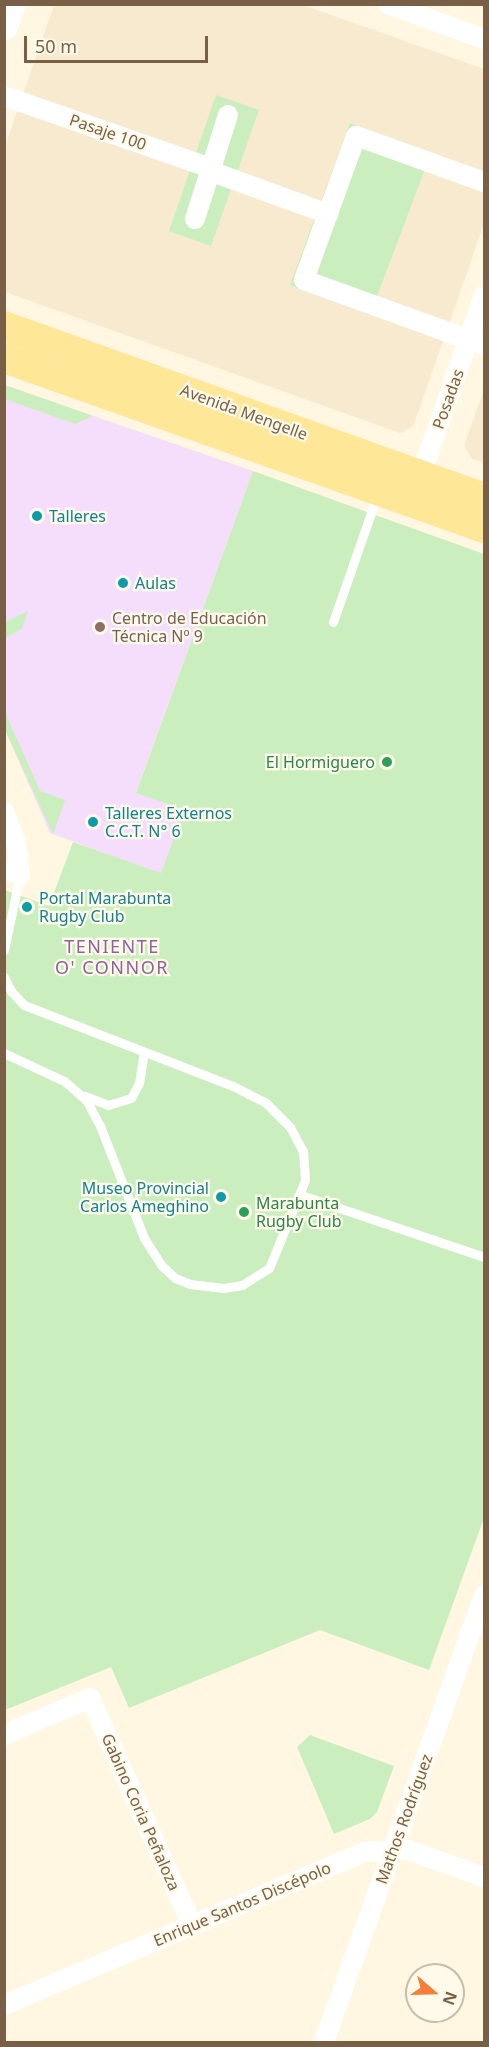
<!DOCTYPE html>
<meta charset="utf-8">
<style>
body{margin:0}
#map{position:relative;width:489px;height:2047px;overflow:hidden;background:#fff7e2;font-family:"Noto Sans",sans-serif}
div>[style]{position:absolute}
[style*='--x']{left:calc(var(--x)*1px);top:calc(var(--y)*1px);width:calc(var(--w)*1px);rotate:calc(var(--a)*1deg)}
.residential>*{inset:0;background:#f7eacf}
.education>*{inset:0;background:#f4defb}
.green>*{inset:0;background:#cbeebf}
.lane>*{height:9px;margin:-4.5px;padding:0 4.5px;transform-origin:4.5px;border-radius:4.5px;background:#fff}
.street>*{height:20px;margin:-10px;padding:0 10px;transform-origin:10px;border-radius:10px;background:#fff}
.secondary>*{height:27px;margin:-13.5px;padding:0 13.5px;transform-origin:13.5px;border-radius:13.5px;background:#fff}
.primary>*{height:30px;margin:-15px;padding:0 15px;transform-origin:15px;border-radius:15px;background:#ffe798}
.dots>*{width:16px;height:16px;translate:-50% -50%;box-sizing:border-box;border:3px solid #fffaea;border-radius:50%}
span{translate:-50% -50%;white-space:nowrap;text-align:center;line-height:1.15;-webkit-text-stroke:4.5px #fffaea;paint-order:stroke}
.street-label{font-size:16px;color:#795f45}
.culture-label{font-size:16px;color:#0d838f}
.left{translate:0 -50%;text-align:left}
.right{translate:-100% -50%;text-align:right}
.education-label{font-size:16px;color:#785e54}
.leisure-label{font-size:16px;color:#27864d}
.neighbourhood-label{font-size:18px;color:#91609d;letter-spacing:1.5px}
.frame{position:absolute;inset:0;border:6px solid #795f45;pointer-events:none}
.north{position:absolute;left:405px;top:1963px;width:60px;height:60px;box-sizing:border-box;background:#fffaea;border:2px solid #c9bca8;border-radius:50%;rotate:110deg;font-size:16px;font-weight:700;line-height:24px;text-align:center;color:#795f45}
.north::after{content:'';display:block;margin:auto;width:21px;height:27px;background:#f67d3a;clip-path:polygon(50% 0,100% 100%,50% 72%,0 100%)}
.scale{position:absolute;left:24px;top:36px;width:184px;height:27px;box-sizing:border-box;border:3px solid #795f45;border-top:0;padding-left:8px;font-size:18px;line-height:21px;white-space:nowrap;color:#795f45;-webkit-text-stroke:4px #fffaea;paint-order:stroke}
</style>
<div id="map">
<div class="residential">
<i style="clip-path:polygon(54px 5px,303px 5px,484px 69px,484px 224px,413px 427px,400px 433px,5px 292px,5px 146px)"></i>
<i style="clip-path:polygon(484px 389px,484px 463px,472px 459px,464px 446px)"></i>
</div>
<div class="education">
<i style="clip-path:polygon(4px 385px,253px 471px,136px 792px,184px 810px,161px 874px,50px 833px,5px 730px)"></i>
</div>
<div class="green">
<i style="clip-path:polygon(216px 95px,259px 110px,211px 246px,169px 231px)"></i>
<i style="clip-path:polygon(350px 123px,431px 153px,370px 315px,290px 285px)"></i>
<i style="clip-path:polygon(5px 385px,93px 416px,75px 424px,5px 399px)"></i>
<i style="clip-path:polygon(253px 471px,484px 554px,484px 1518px,429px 1670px,320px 1630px,129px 1708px,111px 1667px,5px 1710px,5px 890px,49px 906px,73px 842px,161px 873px,184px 810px,136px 793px)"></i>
<i style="clip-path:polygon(28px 611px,22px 629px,5px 638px,5px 622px)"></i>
<i style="clip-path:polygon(5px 712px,40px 791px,65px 800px,53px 834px,5px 730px)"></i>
<i style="clip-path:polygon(310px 1735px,394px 1766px,377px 1812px,370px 1819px,334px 1834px,297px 1747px)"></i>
</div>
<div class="lane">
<i style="--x:333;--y:622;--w:133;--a:-70.8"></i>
<i style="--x:4;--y:950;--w:77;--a:-78"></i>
<i style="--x:4;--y:977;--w:16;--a:63"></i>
<i style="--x:11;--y:991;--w:19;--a:47"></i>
<i style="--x:24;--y:1005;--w:224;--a:21.2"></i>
<i style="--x:233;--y:1086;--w:37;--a:27"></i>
<i style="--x:266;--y:1103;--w:34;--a:45"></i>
<i style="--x:290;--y:1127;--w:27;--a:62"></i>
<i style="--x:303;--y:1151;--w:29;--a:86"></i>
<i style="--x:305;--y:1180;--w:95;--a:112.2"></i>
<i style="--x:269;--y:1268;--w:32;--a:148"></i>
<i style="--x:242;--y:1285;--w:19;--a:171"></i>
<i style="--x:223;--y:1288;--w:33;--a:-173"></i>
<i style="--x:190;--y:1284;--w:16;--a:-158"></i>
<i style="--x:175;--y:1278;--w:18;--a:-137"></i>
<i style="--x:162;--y:1266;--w:33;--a:-123"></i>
<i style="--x:144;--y:1238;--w:120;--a:-111.4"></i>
<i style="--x:100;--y:1126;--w:30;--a:-118"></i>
<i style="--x:86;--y:1100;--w:29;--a:-139"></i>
<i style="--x:64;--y:1081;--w:66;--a:-155"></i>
<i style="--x:85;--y:1096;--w:25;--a:21"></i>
<i style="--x:108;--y:1105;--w:24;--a:-17"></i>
<i style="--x:131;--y:1098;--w:17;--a:-62"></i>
<i style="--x:139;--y:1083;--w:31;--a:-81"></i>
<i style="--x:301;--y:1195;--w:193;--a:18.7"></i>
</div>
<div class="street">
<i style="--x:388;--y:4;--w:102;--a:20"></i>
<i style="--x:4;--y:96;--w:219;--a:19.2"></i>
<i style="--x:210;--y:171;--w:126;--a:20"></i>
<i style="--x:484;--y:182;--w:136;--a:-160.2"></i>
<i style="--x:356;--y:136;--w:153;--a:109.9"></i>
<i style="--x:304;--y:280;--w:191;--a:19.9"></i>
<i style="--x:195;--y:219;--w:109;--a:-72.4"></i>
<i style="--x:417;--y:486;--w:201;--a:-70.6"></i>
<i style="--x:4;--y:812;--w:31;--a:68"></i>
<i style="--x:16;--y:841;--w:34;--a:83"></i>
<i style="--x:20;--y:875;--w:17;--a:-159"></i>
<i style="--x:4;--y:1735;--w:94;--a:-23.3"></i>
<i style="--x:90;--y:1698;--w:249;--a:65.8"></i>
<i style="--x:4;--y:2005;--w:392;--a:-23"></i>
<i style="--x:365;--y:1852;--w:43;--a:-2.7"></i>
<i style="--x:408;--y:1850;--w:81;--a:19.6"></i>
<i style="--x:324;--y:2042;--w:474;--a:-70.3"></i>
</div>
<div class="secondary">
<i style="--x:4;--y:26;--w:23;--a:-70"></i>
</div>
<div class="primary">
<i style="--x:4;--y:326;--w:510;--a:19.71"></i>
<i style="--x:4;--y:358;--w:509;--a:19.5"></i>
</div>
<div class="dots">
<i style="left:37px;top:516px;background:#0f9aa8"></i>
<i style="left:123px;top:583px;background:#0f9aa8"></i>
<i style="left:100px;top:627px;background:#8d6e63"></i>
<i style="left:387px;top:762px;background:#2e9e5b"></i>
<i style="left:93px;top:822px;background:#0f9aa8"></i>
<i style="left:27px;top:907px;background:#0f9aa8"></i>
<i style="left:221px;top:1197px;background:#0f9aa8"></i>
<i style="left:244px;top:1212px;background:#2e9e5b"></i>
</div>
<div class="street-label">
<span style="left:108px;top:132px;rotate:19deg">Pasaje 100</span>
<span style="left:448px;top:399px;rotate:-70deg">Posadas</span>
<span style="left:244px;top:412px;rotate:20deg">Avenida Mengelle</span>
<span style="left:141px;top:1812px;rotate:66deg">Gabino Coria Peñaloza</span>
<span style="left:404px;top:1819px;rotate:-70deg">Mathos Rodríguez</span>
<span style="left:242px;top:1904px;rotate:-23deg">Enrique Santos Discépolo</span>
</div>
<div class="culture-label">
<span class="left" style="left:49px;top:516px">Talleres</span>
<span class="left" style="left:135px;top:583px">Aulas</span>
<span class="left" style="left:105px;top:822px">Talleres Externos<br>C.C.T. N° 6</span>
<span class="left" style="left:39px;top:907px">Portal Marabunta<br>Rugby Club</span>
<span class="right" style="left:209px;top:1197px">Museo Provincial<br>Carlos Ameghino</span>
</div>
<div class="education-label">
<span class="left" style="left:112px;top:627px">Centro de Educación<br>Técnica Nº 9</span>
</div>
<div class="leisure-label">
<span class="right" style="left:375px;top:762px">El Hormiguero</span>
<span class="left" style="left:256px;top:1212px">Marabunta<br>Rugby Club</span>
</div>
<div class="neighbourhood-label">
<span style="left:112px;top:957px">TENIENTE<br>O' CONNOR</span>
</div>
<div class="frame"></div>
<div class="north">N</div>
<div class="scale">50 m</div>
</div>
